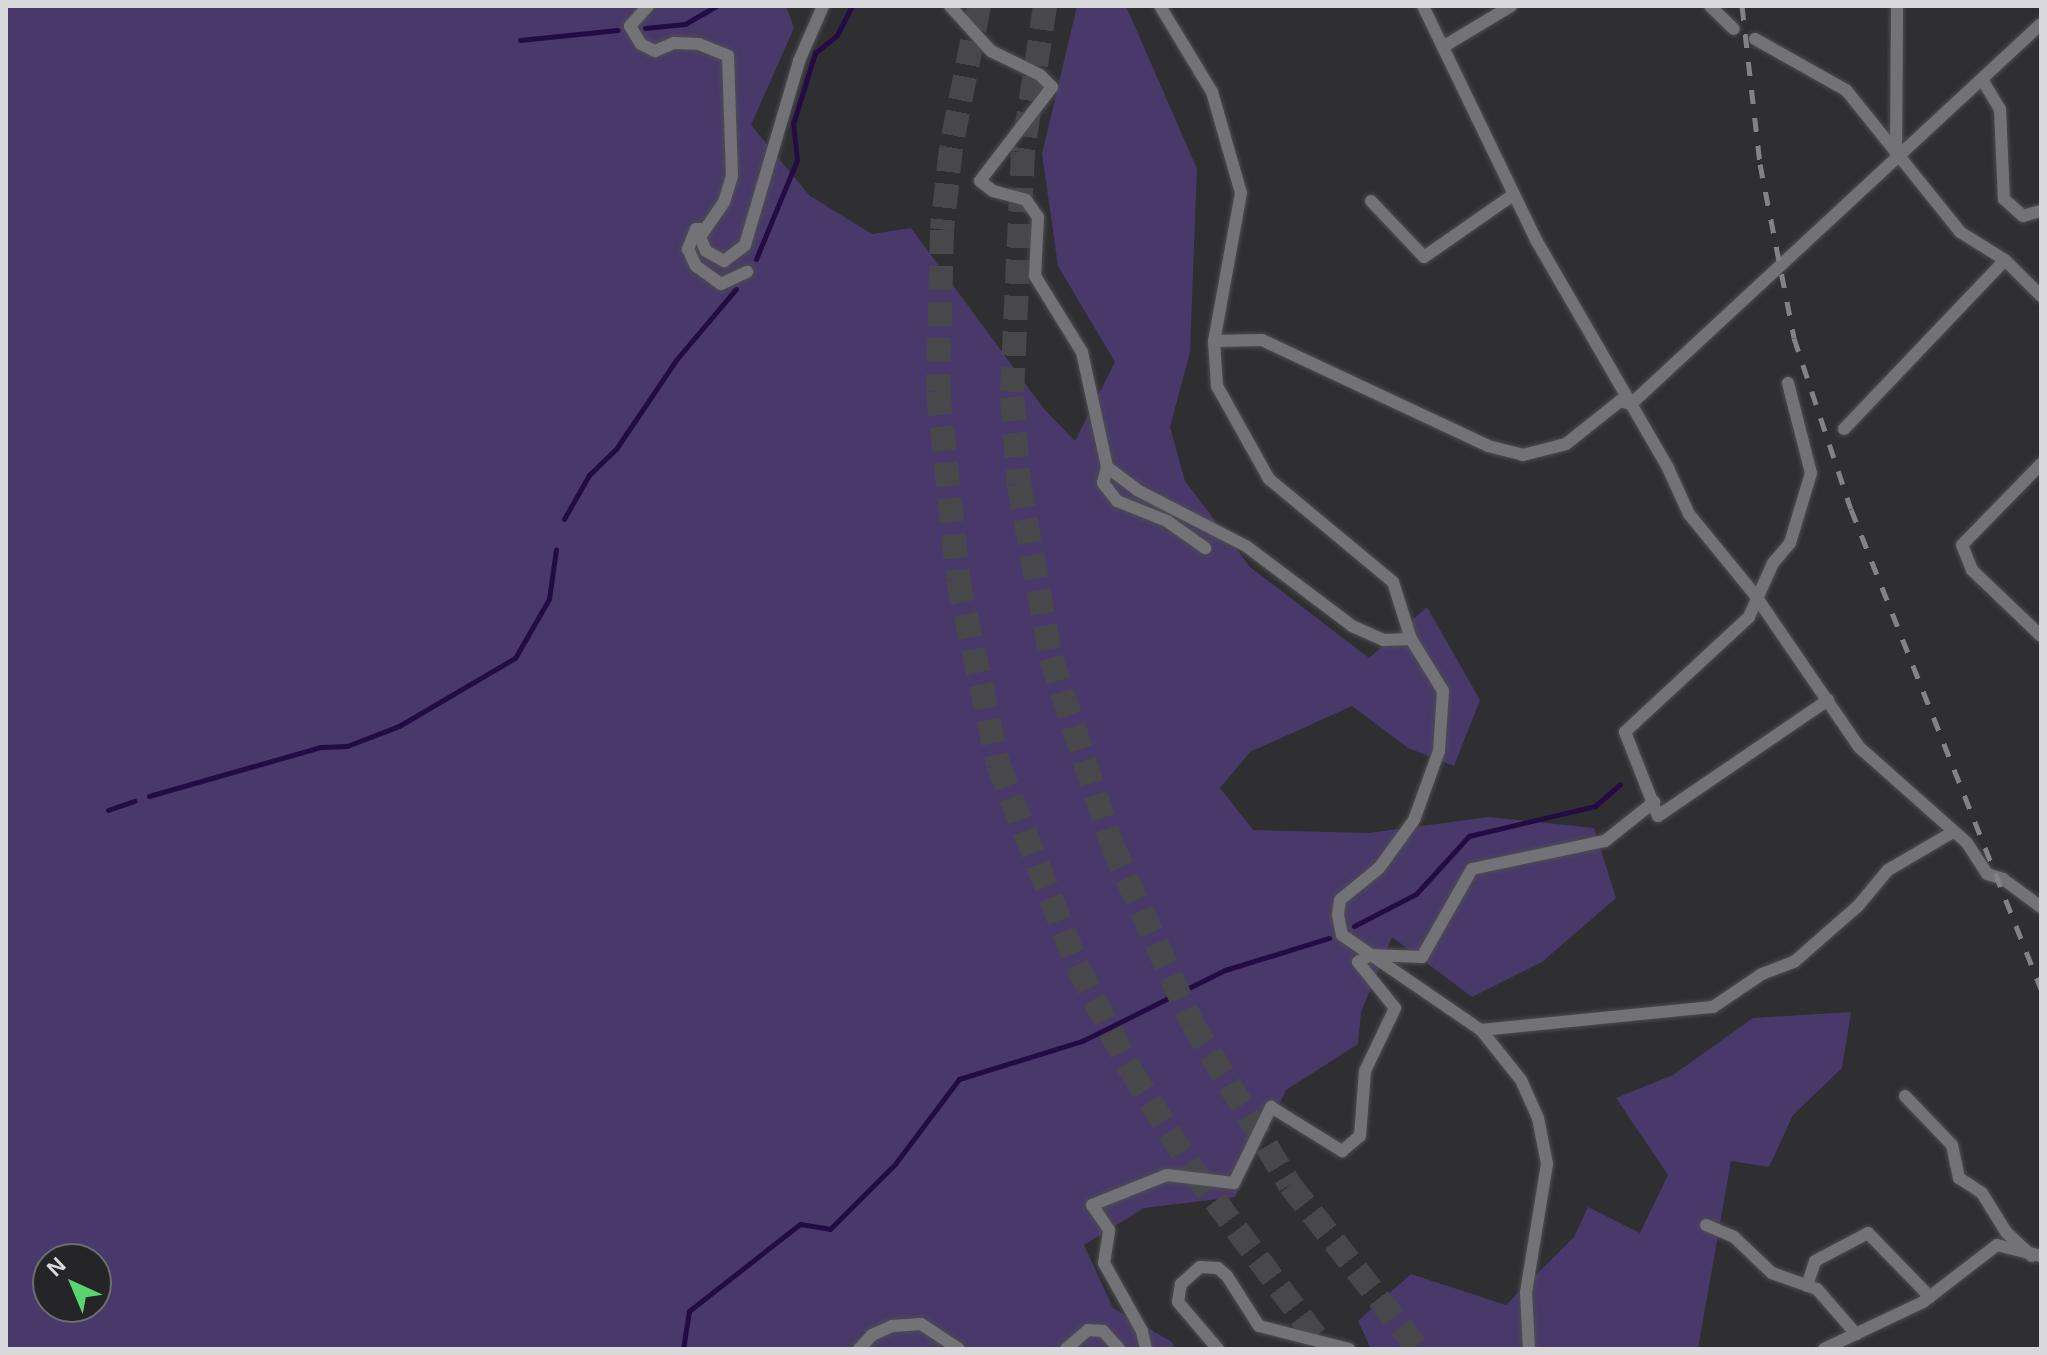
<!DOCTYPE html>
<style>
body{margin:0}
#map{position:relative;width:2047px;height:1355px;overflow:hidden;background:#2f2e31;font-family:Helvetica,sans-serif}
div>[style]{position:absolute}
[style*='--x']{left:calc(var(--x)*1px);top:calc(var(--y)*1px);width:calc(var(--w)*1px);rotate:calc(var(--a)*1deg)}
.green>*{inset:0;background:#49396b}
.stream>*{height:5px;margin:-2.5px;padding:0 2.5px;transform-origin:2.5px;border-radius:2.5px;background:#230b44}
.motorway-tunnel>*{height:24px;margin-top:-12px;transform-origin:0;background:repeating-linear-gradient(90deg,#48484a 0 24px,transparent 0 36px)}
.roads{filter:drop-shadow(0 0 2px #4d4d4f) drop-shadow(0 0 2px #4d4d4f)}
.minor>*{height:12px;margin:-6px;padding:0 6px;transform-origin:6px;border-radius:6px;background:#737276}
.rail>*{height:5px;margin-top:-2.5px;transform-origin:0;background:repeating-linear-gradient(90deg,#838385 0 14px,transparent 0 28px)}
span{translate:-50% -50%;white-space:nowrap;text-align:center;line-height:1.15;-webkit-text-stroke:6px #252427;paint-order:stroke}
.frame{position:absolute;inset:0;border:8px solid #d9d9db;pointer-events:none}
.north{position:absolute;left:32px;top:1243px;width:80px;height:80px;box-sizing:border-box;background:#252427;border:2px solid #6d6c6f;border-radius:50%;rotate:316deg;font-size:22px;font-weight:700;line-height:32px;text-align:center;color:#d9d9db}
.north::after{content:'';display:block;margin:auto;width:28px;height:36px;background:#58d56f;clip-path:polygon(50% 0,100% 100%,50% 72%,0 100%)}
</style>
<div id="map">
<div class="green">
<i style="clip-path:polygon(evenodd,6px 6px,786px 6px,794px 28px,751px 125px,810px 196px,872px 234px,911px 228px,1044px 409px,1075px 441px,1115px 362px,1058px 266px,1042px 154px,1077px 6px,1126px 6px,1197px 169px,1190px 352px,1170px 427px,1185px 481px,1250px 567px,1369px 658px,1427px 607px,1480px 700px,1454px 766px,1408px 748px,1352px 706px,1250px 752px,1220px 788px,1253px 830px,1369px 833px,1489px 817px,1594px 828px,1616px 898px,1542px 962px,1472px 997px,1392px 937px,1361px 1012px,1358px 1044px,1286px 1090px,1235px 1197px,1144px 1208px,1084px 1245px,1113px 1308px,1172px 1342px,1175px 1349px,6px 1349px,6px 6px,48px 1259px,96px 1259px,96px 1307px,48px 1307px,48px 1259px)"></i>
<i style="clip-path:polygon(1851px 1012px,1842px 1068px,1793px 1115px,1769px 1167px,1731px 1161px,1698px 1349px,1371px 1349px,1358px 1321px,1411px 1274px,1506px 1305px,1574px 1237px,1588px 1207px,1640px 1233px,1668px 1175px,1616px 1098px,1673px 1075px,1753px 1018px)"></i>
</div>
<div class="stream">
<i style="--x:645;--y:28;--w:40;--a:-5.7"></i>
<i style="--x:685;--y:24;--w:36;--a:-30"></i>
<i style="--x:520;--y:40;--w:98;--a:-5.9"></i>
<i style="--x:756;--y:259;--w:107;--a:-67.5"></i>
<i style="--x:797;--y:160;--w:36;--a:-96"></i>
<i style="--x:793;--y:124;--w:74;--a:-72.8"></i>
<i style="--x:815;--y:53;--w:28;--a:-39"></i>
<i style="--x:837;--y:35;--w:33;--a:-63"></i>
<i style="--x:564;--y:519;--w:51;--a:-60.4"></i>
<i style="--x:589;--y:475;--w:37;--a:-44"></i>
<i style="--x:616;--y:449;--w:107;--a:-56"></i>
<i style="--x:676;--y:360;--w:93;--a:-49.8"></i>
<i style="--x:149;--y:796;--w:179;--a:-15.9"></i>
<i style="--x:321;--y:747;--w:26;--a:-2"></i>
<i style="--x:347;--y:746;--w:56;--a:-21"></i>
<i style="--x:399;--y:726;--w:134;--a:-30.4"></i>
<i style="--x:515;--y:658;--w:68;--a:-60"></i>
<i style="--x:549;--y:599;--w:50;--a:-82"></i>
<i style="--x:108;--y:810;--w:28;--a:-19"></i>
<i style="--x:1354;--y:926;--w:70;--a:-27.3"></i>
<i style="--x:1416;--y:894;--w:79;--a:-47.6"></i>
<i style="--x:1469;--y:836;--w:130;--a:-13.4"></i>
<i style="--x:1595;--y:806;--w:33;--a:-41"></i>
<i style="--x:683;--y:1349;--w:38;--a:-81"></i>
<i style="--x:689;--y:1311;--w:141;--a:-38.1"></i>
<i style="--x:800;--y:1224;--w:30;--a:9"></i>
<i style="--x:830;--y:1229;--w:92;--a:-45"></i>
<i style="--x:895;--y:1164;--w:106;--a:-53"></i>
<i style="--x:959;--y:1079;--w:129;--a:-17.2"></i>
<i style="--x:1082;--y:1041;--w:160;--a:-26.4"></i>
<i style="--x:1225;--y:970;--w:109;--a:-17.1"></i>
</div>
<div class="motorway-tunnel">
<i style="--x:979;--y:6;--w:145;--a:101.2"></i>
<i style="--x:951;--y:148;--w:82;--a:96.3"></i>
<i style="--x:942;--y:230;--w:161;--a:91.4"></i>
<i style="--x:938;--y:391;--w:189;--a:83.9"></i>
<i style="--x:958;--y:579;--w:189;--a:77.8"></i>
<i style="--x:998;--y:764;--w:218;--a:68.5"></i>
<i style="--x:1078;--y:967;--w:117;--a:63"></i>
<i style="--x:1131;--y:1071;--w:119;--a:58"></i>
<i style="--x:1194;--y:1172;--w:220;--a:53.5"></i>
<i style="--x:1045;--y:6;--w:148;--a:98.6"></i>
<i style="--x:1023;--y:152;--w:245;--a:92.6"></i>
<i style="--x:1012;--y:397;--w:87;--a:85.4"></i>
<i style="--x:1019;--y:484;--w:177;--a:79.6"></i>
<i style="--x:1051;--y:658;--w:197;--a:71.9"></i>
<i style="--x:1112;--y:845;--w:195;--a:65.8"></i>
<i style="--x:1192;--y:1023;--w:189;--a:58.8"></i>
<i style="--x:1290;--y:1185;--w:208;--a:52"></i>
</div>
<div class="roads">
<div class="minor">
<i style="--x:648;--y:6;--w:27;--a:132"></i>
<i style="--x:630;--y:26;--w:21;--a:59"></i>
<i style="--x:641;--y:44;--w:16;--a:27"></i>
<i style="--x:655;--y:51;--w:21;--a:-23"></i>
<i style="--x:674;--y:43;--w:25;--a:2"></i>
<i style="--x:699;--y:44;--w:31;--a:22"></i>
<i style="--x:728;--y:56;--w:120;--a:88.1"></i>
<i style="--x:732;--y:176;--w:27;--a:107"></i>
<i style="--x:724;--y:202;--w:42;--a:124.4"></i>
<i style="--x:700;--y:237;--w:15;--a:67"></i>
<i style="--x:706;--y:251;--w:21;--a:29"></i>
<i style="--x:724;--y:261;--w:26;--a:-37"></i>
<i style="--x:745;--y:245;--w:192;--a:-73.6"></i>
<i style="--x:799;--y:61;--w:60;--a:-66.4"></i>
<i style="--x:950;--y:6;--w:61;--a:47.7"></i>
<i style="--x:991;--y:51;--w:55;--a:26.1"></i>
<i style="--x:1040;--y:75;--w:17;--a:45"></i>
<i style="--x:1052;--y:87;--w:118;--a:127.5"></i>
<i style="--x:980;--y:181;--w:16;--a:38"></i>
<i style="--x:993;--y:191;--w:34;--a:15"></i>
<i style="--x:1026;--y:200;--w:21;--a:55"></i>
<i style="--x:1038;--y:217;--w:59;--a:92.9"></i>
<i style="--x:1035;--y:276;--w:89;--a:58.3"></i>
<i style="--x:1082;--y:352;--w:118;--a:77.7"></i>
<i style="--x:1107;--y:467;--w:38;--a:37"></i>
<i style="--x:1137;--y:490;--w:123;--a:27.2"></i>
<i style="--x:1246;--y:546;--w:133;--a:37"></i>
<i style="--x:1352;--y:626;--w:34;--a:24"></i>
<i style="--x:1383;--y:640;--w:28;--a:-2"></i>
<i style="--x:1160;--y:6;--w:100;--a:58.8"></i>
<i style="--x:1212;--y:92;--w:105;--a:74"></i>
<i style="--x:1241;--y:193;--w:150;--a:100.3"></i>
<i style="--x:1214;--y:341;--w:45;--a:86.2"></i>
<i style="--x:1217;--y:386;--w:107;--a:60.8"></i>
<i style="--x:1269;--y:479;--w:161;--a:39.7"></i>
<i style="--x:1393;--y:582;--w:60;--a:72.5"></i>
<i style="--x:1411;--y:639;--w:61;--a:58.4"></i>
<i style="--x:1443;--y:691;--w:60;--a:93.8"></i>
<i style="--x:1439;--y:751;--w:73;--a:109.9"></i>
<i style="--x:1414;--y:820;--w:59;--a:126.1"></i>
<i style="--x:1379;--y:868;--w:50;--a:140.6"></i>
<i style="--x:1340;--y:900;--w:15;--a:98"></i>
<i style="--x:1338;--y:915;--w:20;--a:79"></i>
<i style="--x:1342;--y:935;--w:168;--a:34.4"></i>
<i style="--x:1481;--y:1030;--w:64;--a:51.3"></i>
<i style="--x:1521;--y:1080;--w:42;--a:65.9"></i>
<i style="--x:1538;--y:1118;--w:47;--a:78.9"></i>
<i style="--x:1547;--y:1164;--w:130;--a:99.3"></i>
<i style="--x:1526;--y:1292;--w:57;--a:87"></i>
<i style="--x:1423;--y:6;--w:260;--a:64.2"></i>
<i style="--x:1536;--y:240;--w:263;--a:59.9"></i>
<i style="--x:1668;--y:468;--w:51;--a:65.5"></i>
<i style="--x:1689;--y:514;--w:104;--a:50.8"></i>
<i style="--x:1755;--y:595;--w:184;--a:55.6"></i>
<i style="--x:1859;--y:747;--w:144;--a:41.6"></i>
<i style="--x:1967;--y:843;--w:37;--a:57"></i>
<i style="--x:1987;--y:874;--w:17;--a:17"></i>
<i style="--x:2003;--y:879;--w:47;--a:36.4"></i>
<i style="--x:1710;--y:6;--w:33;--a:44"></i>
<i style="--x:1755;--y:39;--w:104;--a:29.3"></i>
<i style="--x:1846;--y:90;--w:182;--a:51.2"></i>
<i style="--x:1960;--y:232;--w:53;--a:31.9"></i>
<i style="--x:2005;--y:260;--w:51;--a:45"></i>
<i style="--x:1446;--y:45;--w:76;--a:-31"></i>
<i style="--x:1983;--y:81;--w:33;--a:59"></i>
<i style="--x:2000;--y:109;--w:90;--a:87.5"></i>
<i style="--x:2004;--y:199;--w:25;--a:42"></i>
<i style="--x:2023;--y:216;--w:19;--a:-16"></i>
<i style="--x:1896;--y:155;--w:149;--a:-89.6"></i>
<i style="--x:1371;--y:201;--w:77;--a:46.6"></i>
<i style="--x:1424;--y:257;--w:108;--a:-34.9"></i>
<i style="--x:702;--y:229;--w:6;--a:180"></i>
<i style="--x:696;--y:229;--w:22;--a:112"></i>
<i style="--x:688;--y:249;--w:19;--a:65"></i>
<i style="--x:696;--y:266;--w:31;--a:36"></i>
<i style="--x:721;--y:284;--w:29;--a:-25"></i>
<i style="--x:1214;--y:341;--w:48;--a:-1.2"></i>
<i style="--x:1262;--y:340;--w:250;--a:25.1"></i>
<i style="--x:1488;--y:446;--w:36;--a:14"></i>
<i style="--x:1523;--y:455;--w:44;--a:-14.3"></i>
<i style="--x:1566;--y:444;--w:69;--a:-38.5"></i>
<i style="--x:1620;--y:401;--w:11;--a:15"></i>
<i style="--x:1788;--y:383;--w:93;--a:75.7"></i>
<i style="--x:1811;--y:473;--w:73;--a:106.7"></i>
<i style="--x:1790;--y:543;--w:26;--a:130"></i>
<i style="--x:1773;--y:563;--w:59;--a:114"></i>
<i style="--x:1749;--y:617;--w:169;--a:137.2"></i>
<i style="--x:1625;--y:732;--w:90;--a:68.6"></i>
<i style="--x:1658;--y:816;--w:206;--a:-34.3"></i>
<i style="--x:1631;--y:404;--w:559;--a:-42.83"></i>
<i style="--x:1844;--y:429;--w:233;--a:-46.4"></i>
<i style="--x:2041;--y:464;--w:113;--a:134.3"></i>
<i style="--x:1962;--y:545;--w:27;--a:68"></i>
<i style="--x:1972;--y:570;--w:95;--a:43.7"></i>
<i style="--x:1107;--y:467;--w:16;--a:104"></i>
<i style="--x:1103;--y:483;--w:23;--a:52"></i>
<i style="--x:1117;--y:501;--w:54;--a:21.8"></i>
<i style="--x:1167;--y:521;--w:47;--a:35.4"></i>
<i style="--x:1481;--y:1030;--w:233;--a:-5.7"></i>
<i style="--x:1713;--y:1007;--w:59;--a:-34"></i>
<i style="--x:1762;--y:974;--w:34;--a:-21"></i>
<i style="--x:1794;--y:962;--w:85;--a:-41.2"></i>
<i style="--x:1858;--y:906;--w:47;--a:-50.2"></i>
<i style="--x:1888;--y:870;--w:75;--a:-30.3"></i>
<i style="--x:1905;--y:1096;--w:68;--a:46.2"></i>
<i style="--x:1952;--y:1145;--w:34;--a:78"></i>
<i style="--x:1959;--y:1178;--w:27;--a:33"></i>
<i style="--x:1982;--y:1193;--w:46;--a:58.4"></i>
<i style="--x:2006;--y:1232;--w:35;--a:43"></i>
<i style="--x:1706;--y:1225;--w:30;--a:23"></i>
<i style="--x:1734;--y:1237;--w:52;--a:43.5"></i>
<i style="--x:1772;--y:1273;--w:48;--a:19.6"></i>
<i style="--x:1817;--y:1289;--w:60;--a:49.1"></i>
<i style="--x:1807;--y:1286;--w:26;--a:-72"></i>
<i style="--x:1815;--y:1261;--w:60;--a:-27.8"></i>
<i style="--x:1868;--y:1233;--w:89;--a:45.9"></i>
<i style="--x:859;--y:1349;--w:19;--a:-47"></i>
<i style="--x:872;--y:1335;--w:22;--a:-24"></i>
<i style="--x:892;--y:1326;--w:29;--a:-4"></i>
<i style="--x:921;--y:1324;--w:45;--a:33.3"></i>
<i style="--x:1066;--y:1349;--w:29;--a:-41"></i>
<i style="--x:1088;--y:1330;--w:15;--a:4"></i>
<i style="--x:1103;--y:1331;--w:24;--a:48"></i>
<i style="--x:1146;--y:1349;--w:18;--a:-103"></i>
<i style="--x:1142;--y:1331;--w:78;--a:-119.2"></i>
<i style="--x:1104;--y:1263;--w:33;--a:-81"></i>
<i style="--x:1109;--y:1230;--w:30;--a:-124"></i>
<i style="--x:1092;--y:1205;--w:81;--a:-21.8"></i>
<i style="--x:1167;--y:1175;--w:67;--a:6.8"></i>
<i style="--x:1234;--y:1183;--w:85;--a:-64"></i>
<i style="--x:1271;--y:1107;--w:84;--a:31.8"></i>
<i style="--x:1342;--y:1151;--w:23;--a:-40"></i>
<i style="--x:1360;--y:1136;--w:65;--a:-85.6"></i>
<i style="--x:1365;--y:1071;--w:70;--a:-64.5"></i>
<i style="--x:1395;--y:1008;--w:59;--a:-128.8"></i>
<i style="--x:1358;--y:962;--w:14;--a:-30"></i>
<i style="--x:1370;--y:955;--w:52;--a:2.2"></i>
<i style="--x:1422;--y:957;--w:101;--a:-60.4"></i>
<i style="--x:1472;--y:869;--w:136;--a:-11.9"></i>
<i style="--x:1605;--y:841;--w:63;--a:-38.5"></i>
<i style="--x:1218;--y:1349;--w:62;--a:-130.4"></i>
<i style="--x:1178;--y:1302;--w:18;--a:-81"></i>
<i style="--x:1181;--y:1284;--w:25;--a:-42"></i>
<i style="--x:1200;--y:1267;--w:18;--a:3"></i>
<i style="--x:1218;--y:1268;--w:12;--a:42"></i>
<i style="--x:1227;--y:1276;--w:59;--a:57.4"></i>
<i style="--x:1259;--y:1326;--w:93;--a:14.3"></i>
<i style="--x:1824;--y:1349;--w:110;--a:-25.4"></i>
<i style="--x:1923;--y:1302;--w:93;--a:-37.6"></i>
<i style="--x:1997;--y:1245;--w:45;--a:14"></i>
</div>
</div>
<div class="rail">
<i style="--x:1742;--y:6;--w:159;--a:83.5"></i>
<i style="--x:1760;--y:164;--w:177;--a:78.9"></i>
<i style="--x:1794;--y:338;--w:180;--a:71.6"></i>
<i style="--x:1851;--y:509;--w:516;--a:68.4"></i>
</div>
<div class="frame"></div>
<div class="north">N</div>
</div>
